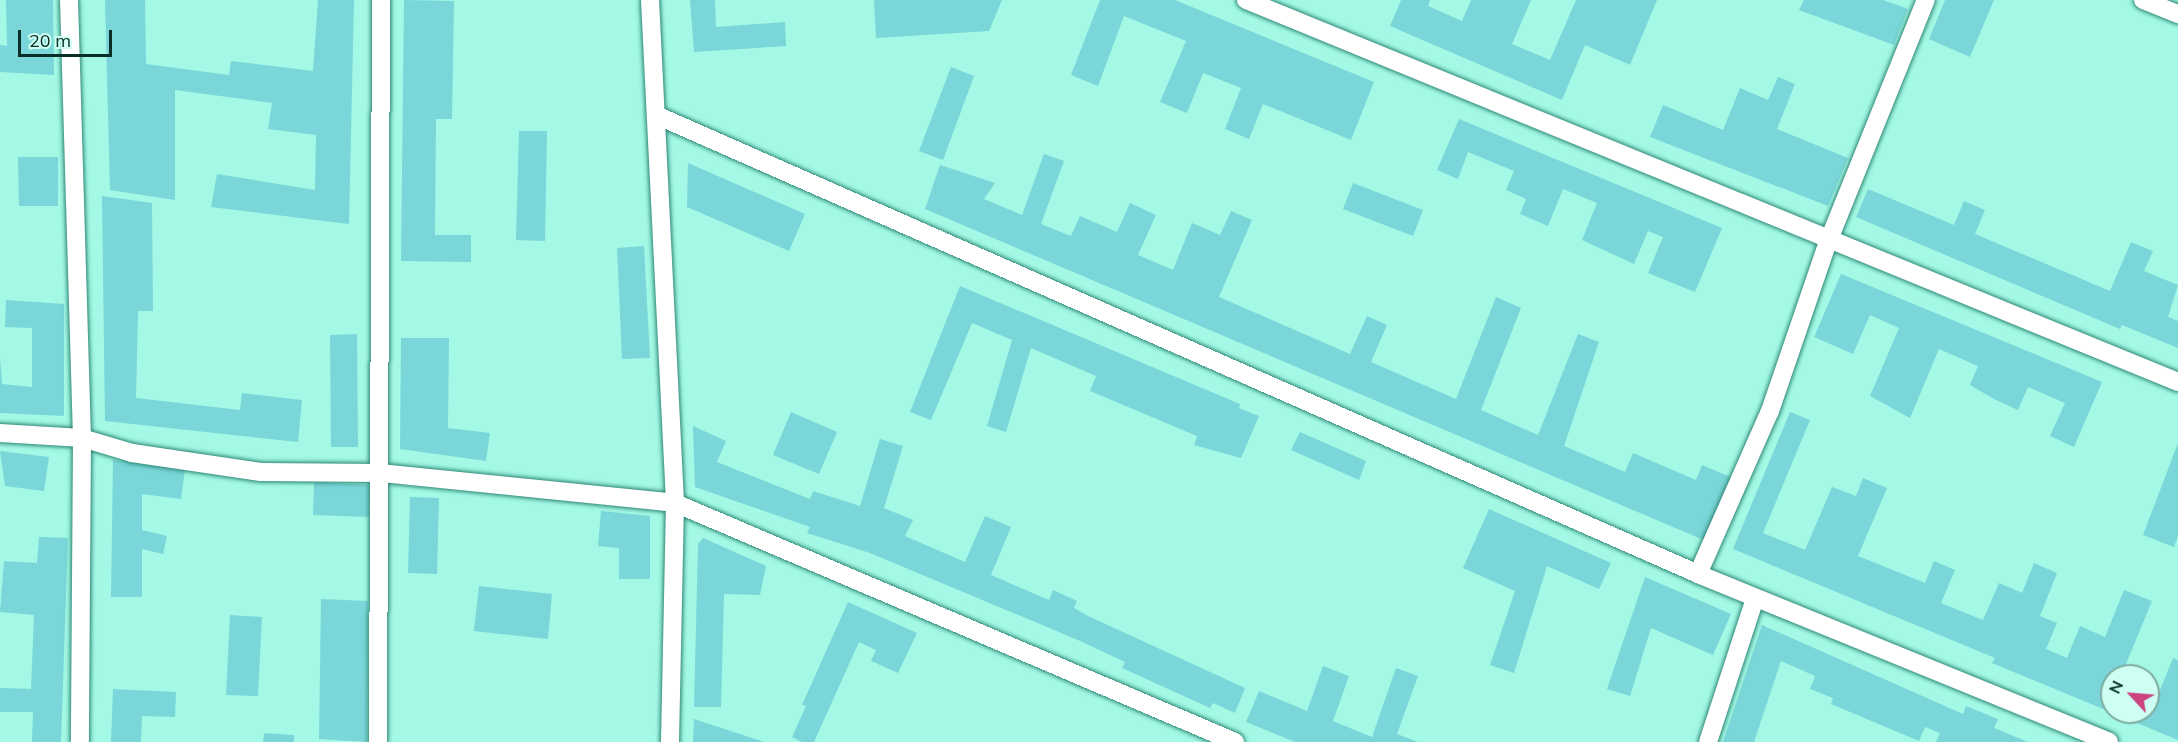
<!DOCTYPE html>
<style>
body{margin:0}
#map{position:relative;width:2178px;height:742px;overflow:hidden;background:#a3f9e5;font-family:Mulish,sans-serif}
div>[style]{position:absolute}
[style*='--x']{left:calc(var(--x)*1px);top:calc(var(--y)*1px);width:calc(var(--w)*1px);rotate:calc(var(--a)*1deg)}
.building>*{inset:0;background:#7ad6d8}
.roads{filter:drop-shadow(0 0 2px #2e8776) drop-shadow(0 0 2px #2e8776)}
.lane>*{height:18px;margin:-9px;padding:0 9px;transform-origin:9px;border-radius:9px;background:#fff}
span{translate:-50% -50%;white-space:nowrap;text-align:center;line-height:1.15;-webkit-text-stroke:5px #cdfff2;paint-order:stroke}
.north{position:absolute;left:2100px;top:664px;width:60px;height:60px;box-sizing:border-box;background:#cdfff2;border:2px solid #7eaba1;border-radius:50%;rotate:296deg;font-size:16px;font-weight:700;line-height:24px;text-align:center;color:#082e27}
.north::after{content:'';display:block;margin:auto;width:21px;height:27px;background:#cc437e;clip-path:polygon(50% 0,100% 100%,50% 72%,0 100%)}
.scale{position:absolute;left:18px;top:30px;width:94px;height:27px;box-sizing:border-box;border:3px solid #082e27;border-top:0;padding-left:8px;font-size:18px;line-height:21px;white-space:nowrap;color:#082e27;-webkit-text-stroke:4px #cdfff2;paint-order:stroke}
</style>
<div id="map">
<div class="building">
<i style="clip-path:polygon(6px 0,53px 0,54px 75px,0 72px,0 45px,7px 46px)"></i>
<i style="clip-path:polygon(105px 0,145px 0,146px 64px,229px 75px,231px 61px,313px 71px,318px 0,354px 0,349px 224px,211px 207px,217px 174px,315px 190px,316px 135px,268px 129px,272px 103px,175px 90px,175px 200px,110px 190px)"></i>
<i style="clip-path:polygon(404px 0,454px 1px,452px 119px,436px 119px,435px 235px,471px 235px,471px 262px,401px 261px)"></i>
<i style="clip-path:polygon(690px 0,715px 0,716px 27px,785px 22px,786px 46px,694px 52px)"></i>
<i style="clip-path:polygon(874px 0,1002px 0,989px 31px,876px 38px)"></i>
<i style="clip-path:polygon(1100px 0,1175px 0,1374px 82px,1351px 140px,1263px 104px,1249px 139px,1225px 129px,1241px 88px,1203px 73px,1187px 113px,1160px 102px,1186px 41px,1124px 16px,1098px 86px,1071px 75px)"></i>
<i style="clip-path:polygon(1401px 0,1430px 0,1428px 6px,1462px 21px,1471px 0,1531px 0,1512px 44px,1550px 60px,1576px 0,1657px 0,1630px 65px,1585px 45px,1562px 100px,1390px 26px)"></i>
<i style="clip-path:polygon(1804px 0,1883px 0,1908px 9px,1894px 45px,1799px 10px)"></i>
<i style="clip-path:polygon(1945px 0,1994px 0,1970px 57px,1929px 39px)"></i>
<i style="clip-path:polygon(951px 67px,974px 76px,943px 160px,919px 151px)"></i>
<i style="clip-path:polygon(1778px 77px,1795px 84px,1777px 129px,1848px 158px,1828px 206px,1650px 137px,1663px 105px,1723px 130px,1740px 88px,1768px 100px)"></i>
<i style="clip-path:polygon(1459px 119px,1722px 228px,1695px 292px,1648px 273px,1663px 237px,1648px 231px,1634px 264px,1582px 240px,1597px 203px,1563px 189px,1548px 226px,1520px 214px,1526px 199px,1506px 190px,1514px 171px,1468px 152px,1458px 179px,1437px 170px)"></i>
<i style="clip-path:polygon(519px 131px,547px 131px,545px 241px,516px 240px)"></i>
<i style="clip-path:polygon(1044px 154px,1064px 161px,1041px 224px,1071px 236px,1080px 216px,1117px 232px,1130px 203px,1156px 215px,1138px 255px,1173px 270px,1192px 223px,1220px 235px,1231px 211px,1252px 220px,1219px 297px,1350px 354px,1367px 316px,1387px 325px,1371px 362px,1456px 399px,1496px 297px,1521px 308px,1481px 410px,1538px 435px,1578px 334px,1599px 342px,1564px 446px,1625px 472px,1633px 453px,1696px 480px,1702px 465px,1733px 478px,1706px 541px,925px 209px,940px 165px,995px 183px,984px 199px,1022px 215px)"></i>
<i style="clip-path:polygon(18px 157px,58px 157px,58px 206px,19px 206px)"></i>
<i style="clip-path:polygon(688px 163px,805px 214px,789px 251px,687px 207px)"></i>
<i style="clip-path:polygon(1353px 183px,1423px 210px,1413px 236px,1343px 209px)"></i>
<i style="clip-path:polygon(1868px 189px,1954px 225px,1964px 201px,1985px 210px,1975px 234px,2110px 291px,2131px 242px,2153px 251px,2144px 271px,2178px 285px,2168px 317px,2178px 321px,2178px 348px,2122px 325px,2120px 329px,1856px 217px)"></i>
<i style="clip-path:polygon(102px 196px,152px 203px,153px 311px,138px 311px,136px 398px,240px 410px,242px 393px,302px 400px,298px 442px,105px 421px)"></i>
<i style="clip-path:polygon(644px 246px,650px 358px,622px 359px,617px 248px)"></i>
<i style="clip-path:polygon(1841px 274px,2102px 382px,2074px 447px,2050px 436px,2065px 403px,2028px 387px,2018px 410px,1994px 399px,1970px 385px,1978px 366px,1939px 349px,1910px 418px,1870px 396px,1899px 328px,1870px 315px,1853px 354px,1814px 337px)"></i>
<i style="clip-path:polygon(960px 286px,1240px 404px,1239px 408px,1259px 416px,1241px 458px,1194px 445px,1197px 436px,1090px 391px,1096px 376px,1031px 348px,1006px 432px,987px 426px,1012px 340px,972px 323px,931px 420px,910px 412px)"></i>
<i style="clip-path:polygon(6px 300px,64px 304px,64px 416px,0 413px,0 357px,2px 384px,32px 387px,32px 328px,5px 327px)"></i>
<i style="clip-path:polygon(357px 334px,358px 447px,331px 447px,330px 335px)"></i>
<i style="clip-path:polygon(401px 338px,449px 338px,448px 428px,490px 433px,486px 461px,400px 449px)"></i>
<i style="clip-path:polygon(791px 412px,837px 432px,819px 474px,773px 455px)"></i>
<i style="clip-path:polygon(1790px 412px,1810px 420px,1763px 533px,1805px 550px,1832px 487px,1856px 496px,1863px 478px,1887px 488px,1858px 556px,1925px 583px,1934px 561px,1955px 570px,1941px 603px,1983px 620px,1999px 583px,2022px 593px,2034px 563px,2057px 573px,2040px 616px,2057px 623px,2046px 649px,2067px 658px,2080px 626px,2105px 637px,2124px 590px,2152px 601px,2121px 676px,2112px 676px,2112px 712px,2148px 712px,2148px 691px,2158px 695px,2173px 658px,2178px 660px,2178px 740px,1992px 663px,1995px 658px,1733px 549px)"></i>
<i style="clip-path:polygon(693px 426px,726px 441px,717px 462px,810px 499px,813px 491px,860px 506px,880px 439px,903px 446px,884px 508px,913px 520px,905px 536px,965px 562px,985px 516px,1011px 527px,991px 575px,1049px 600px,1053px 590px,1077px 601px,1074px 608px,1088px 616px,1245px 688px,1235px 713px,1213px 703px,1210px 708px,1122px 668px,1125px 662px,1078px 640px,870px 553px,807px 533px,810px 527px,695px 487px)"></i>
<i style="clip-path:polygon(1300px 432px,1366px 461px,1359px 480px,1291px 450px)"></i>
<i style="clip-path:polygon(2178px 443px,2178px 536px,2174px 547px,2143px 535px)"></i>
<i style="clip-path:polygon(0 451px,49px 457px,44px 491px,5px 486px)"></i>
<i style="clip-path:polygon(113px 460px,185px 469px,181px 499px,142px 494px,142px 530px,167px 536px,163px 554px,142px 549px,142px 597px,111px 597px)"></i>
<i style="clip-path:polygon(314px 482px,371px 485px,369px 517px,313px 515px)"></i>
<i style="clip-path:polygon(410px 497px,439px 498px,437px 574px,408px 573px)"></i>
<i style="clip-path:polygon(1489px 509px,1611px 563px,1599px 589px,1547px 566px,1514px 673px,1490px 665px,1515px 591px,1463px 568px)"></i>
<i style="clip-path:polygon(601px 511px,650px 516px,650px 579px,619px 579px,619px 548px,598px 546px)"></i>
<i style="clip-path:polygon(39px 537px,68px 538px,61px 742px,32px 742px,33px 712px,0 712px,0 688px,31px 689px,34px 615px,0 612px,4px 561px,37px 563px)"></i>
<i style="clip-path:polygon(703px 538px,766px 566px,760px 595px,724px 594px,721px 707px,694px 707px,698px 544px)"></i>
<i style="clip-path:polygon(1645px 577px,1731px 614px,1713px 655px,1651px 628px,1630px 696px,1607px 689px)"></i>
<i style="clip-path:polygon(479px 586px,552px 594px,548px 639px,474px 631px)"></i>
<i style="clip-path:polygon(321px 599px,368px 601px,367px 742px,319px 739px)"></i>
<i style="clip-path:polygon(848px 602px,917px 633px,898px 673px,871px 661px,876px 650px,859px 642px,814px 742px,802px 742px,792px 737px,806px 706px,802px 705px)"></i>
<i style="clip-path:polygon(230px 615px,262px 617px,258px 696px,226px 695px)"></i>
<i style="clip-path:polygon(1762px 625px,1963px 714px,1966px 706px,1998px 719px,1994px 728px,2028px 742px,1936px 742px,1940px 733px,1925px 727px,1919px 741px,1831px 704px,1833px 698px,1810px 689px,1815px 676px,1781px 661px,1754px 742px,1723px 742px)"></i>
<i style="clip-path:polygon(1323px 666px,1349px 676px,1333px 721px,1372px 737px,1396px 668px,1418px 676px,1397px 734px,1418px 742px,1295px 742px,1246px 722px,1259px 691px,1307px 711px)"></i>
<i style="clip-path:polygon(113px 689px,176px 692px,175px 717px,142px 716px,141px 742px,111px 742px)"></i>
<i style="clip-path:polygon(694px 719px,764px 742px,693px 742px)"></i>
<i style="clip-path:polygon(264px 733px,294px 735px,294px 742px,263px 742px)"></i>
</div>
<div class="roads">
<div class="lane">
<i style="--x:69;--y:0;--w:438;--a:88.3"></i>
<i style="--x:82;--y:438;--w:304;--a:90.4"></i>
<i style="--x:650;--y:0;--w:504;--a:87.15"></i>
<i style="--x:675;--y:503;--w:239;--a:91.2"></i>
<i style="--x:1246;--y:0;--w:1007;--a:22.29"></i>
<i style="--x:2143;--y:0;--w:38;--a:22"></i>
<i style="--x:656;--y:115;--w:1139;--a:23.77"></i>
<i style="--x:1698;--y:574;--w:444;--a:22.2"></i>
<i style="--x:0;--y:433;--w:82;--a:3.5"></i>
<i style="--x:82;--y:438;--w:52;--a:16.7"></i>
<i style="--x:132;--y:453;--w:130;--a:8.4"></i>
<i style="--x:261;--y:472;--w:120;--a:0.5"></i>
<i style="--x:381;--y:473;--w:296;--a:5.8"></i>
<i style="--x:675;--y:503;--w:609;--a:23.11"></i>
<i style="--x:1698;--y:574;--w:178;--a:-66.2"></i>
<i style="--x:1770;--y:411;--w:179;--a:-71.1"></i>
<i style="--x:1828;--y:242;--w:261;--a:-68"></i>
<i style="--x:378;--y:742;--w:742;--a:-89.77"></i>
<i style="--x:1708;--y:742;--w:151;--a:-71.9"></i>
</div>
</div>
<div class="north">N</div>
<div class="scale">20 m</div>
</div>
